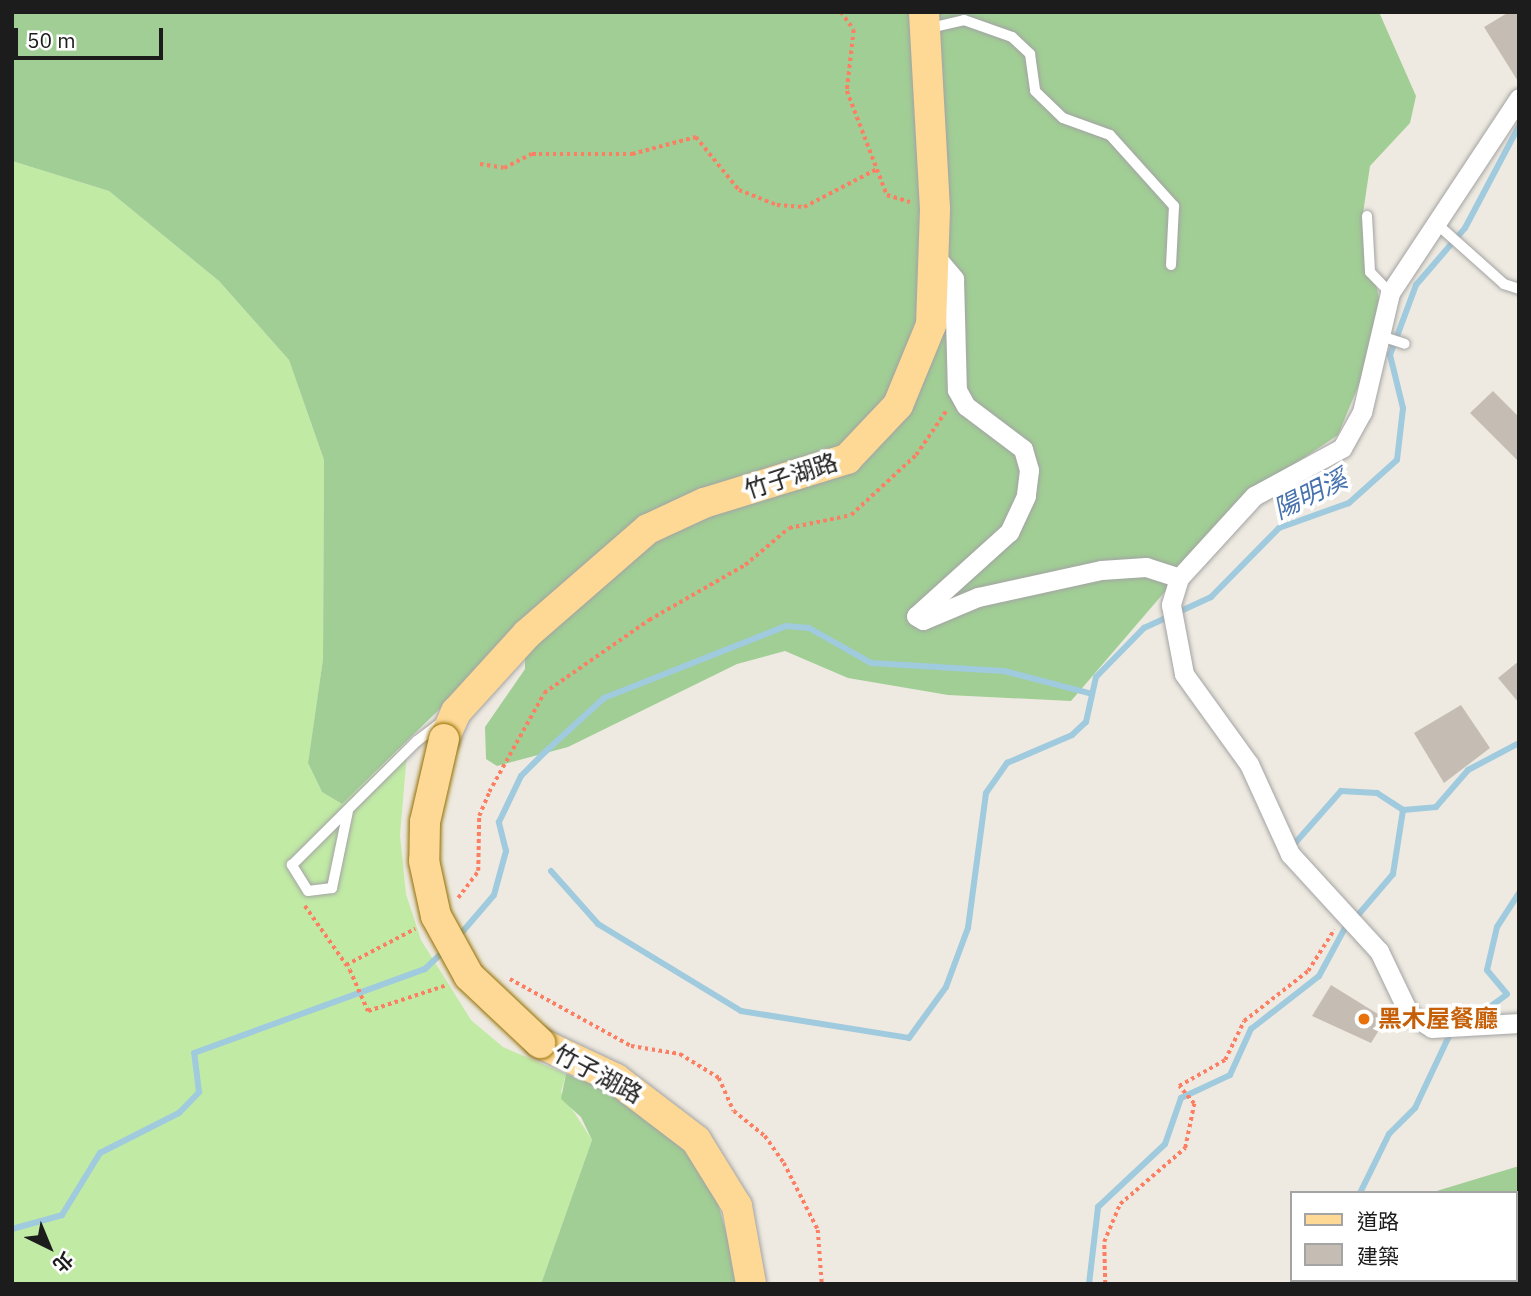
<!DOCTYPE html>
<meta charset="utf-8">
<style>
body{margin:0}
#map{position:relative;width:1531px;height:1296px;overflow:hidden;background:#eeeae1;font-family:"IBM Plex Sans","Noto Sans TC",sans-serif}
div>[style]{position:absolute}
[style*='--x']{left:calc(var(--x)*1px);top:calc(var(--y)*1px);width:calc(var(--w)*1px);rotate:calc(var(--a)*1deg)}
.grass>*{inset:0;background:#c1eaa5}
.forest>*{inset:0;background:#a1ce95}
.stream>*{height:6px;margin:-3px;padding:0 3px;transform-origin:3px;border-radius:3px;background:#a0cadd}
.building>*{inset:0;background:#c5bdb4}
.path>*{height:3.5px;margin-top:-1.75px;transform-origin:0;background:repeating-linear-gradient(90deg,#fc7f63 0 3.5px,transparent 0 7px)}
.roads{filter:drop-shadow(0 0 2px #a3a3a3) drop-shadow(0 0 2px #a3a3a3)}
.lane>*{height:10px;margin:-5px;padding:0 5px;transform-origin:5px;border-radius:5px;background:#fff}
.street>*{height:19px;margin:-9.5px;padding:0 9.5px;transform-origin:9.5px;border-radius:9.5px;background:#fff}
.primary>*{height:30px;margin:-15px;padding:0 15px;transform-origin:15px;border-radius:15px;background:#fed996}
.bridges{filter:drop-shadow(0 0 2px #946f00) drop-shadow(0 0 2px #946f00)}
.primary-bridge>*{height:30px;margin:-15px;padding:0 15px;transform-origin:15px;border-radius:15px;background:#fed996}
.dots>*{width:19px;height:19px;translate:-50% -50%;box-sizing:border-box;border:4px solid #fff;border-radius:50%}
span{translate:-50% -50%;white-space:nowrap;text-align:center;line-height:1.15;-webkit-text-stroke:7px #fff;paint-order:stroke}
.street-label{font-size:24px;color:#1c1c1c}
.food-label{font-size:24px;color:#c56008;font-weight:700}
.left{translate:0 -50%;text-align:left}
.water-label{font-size:26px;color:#4772ad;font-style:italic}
.frame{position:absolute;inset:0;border:14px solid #1c1c1c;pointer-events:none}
.legend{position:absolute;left:1290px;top:1191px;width:228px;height:91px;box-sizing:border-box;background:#fff;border:2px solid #a4a4a4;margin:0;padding:9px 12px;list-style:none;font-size:21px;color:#1c1c1c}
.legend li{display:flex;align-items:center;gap:14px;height:35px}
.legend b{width:35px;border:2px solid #a4a4a4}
.north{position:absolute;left:14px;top:1212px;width:70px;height:70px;-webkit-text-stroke:5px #fff;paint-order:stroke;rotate:137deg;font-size:19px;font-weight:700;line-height:28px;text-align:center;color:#1c1c1c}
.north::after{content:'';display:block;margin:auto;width:24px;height:32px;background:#1c1c1c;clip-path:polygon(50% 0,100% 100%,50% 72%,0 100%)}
.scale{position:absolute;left:14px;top:28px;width:149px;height:32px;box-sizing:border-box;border:4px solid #1c1c1c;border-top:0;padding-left:9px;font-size:21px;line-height:24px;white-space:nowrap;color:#1c1c1c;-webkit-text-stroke:5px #fff;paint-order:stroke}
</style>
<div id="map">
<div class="grass">
<i style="clip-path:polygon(12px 161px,109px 191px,219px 281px,289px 360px,324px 460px,323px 659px,308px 763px,322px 792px,342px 804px,408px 742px,400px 835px,406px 894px,421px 940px,471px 1020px,503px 1047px,566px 1074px,561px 1092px,592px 1140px,541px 1284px,12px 1284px)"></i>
</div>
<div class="forest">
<i style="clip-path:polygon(12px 12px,1379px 12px,1416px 96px,1410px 123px,1370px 166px,1362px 220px,1379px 298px,1364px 372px,1338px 435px,1247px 496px,1071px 701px,948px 695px,848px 678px,785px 651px,737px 664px,568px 747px,497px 766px,486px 759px,485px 727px,525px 669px,525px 653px,449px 700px,342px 804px,322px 792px,308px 763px,323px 659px,324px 460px,289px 360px,219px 281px,109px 191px,12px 161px)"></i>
<i style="clip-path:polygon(566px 1074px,607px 1090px,679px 1143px,712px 1181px,740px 1284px,541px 1284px,592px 1140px,581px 1117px,561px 1099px)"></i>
<i style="clip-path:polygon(1519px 1166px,1519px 1284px,1360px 1284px,1515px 1280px,1515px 1193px,1430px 1193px)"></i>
</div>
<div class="stream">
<i style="--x:1296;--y:842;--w:68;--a:-48.6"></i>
<i style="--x:1341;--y:791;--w:36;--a:3"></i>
<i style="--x:1377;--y:793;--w:31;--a:33"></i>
<i style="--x:1403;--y:810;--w:33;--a:-5"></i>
<i style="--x:1436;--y:807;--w:49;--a:-49.1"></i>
<i style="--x:1468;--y:770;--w:58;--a:-27.9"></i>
<i style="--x:551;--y:871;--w:71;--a:48.4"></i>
<i style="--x:598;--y:924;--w:167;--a:31.3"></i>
<i style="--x:741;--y:1011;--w:170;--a:9.1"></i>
<i style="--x:909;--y:1038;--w:63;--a:-54"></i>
<i style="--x:946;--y:987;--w:63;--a:-69.6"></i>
<i style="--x:968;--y:928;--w:136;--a:-82.4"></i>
<i style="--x:986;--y:793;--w:37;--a:-55"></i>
<i style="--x:1007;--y:763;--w:71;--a:-23.3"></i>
<i style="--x:1072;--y:735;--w:19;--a:-43"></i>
<i style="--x:1086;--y:722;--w:46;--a:-77.5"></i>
<i style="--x:1096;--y:677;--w:69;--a:-45.6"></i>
<i style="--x:1144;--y:628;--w:74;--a:-24.8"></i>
<i style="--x:1211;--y:597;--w:97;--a:-45.4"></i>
<i style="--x:1279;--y:528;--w:74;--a:-19.7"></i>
<i style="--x:1349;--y:503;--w:64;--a:-41.9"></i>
<i style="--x:1397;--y:460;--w:52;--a:-83.4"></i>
<i style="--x:1403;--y:408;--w:55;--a:-103.8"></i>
<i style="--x:1390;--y:355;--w:75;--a:-69.6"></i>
<i style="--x:1416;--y:285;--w:75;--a:-49.3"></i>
<i style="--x:1465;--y:228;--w:115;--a:-62.1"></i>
<i style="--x:1358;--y:915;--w:54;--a:-49.5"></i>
<i style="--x:1393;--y:874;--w:65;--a:-81.1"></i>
<i style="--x:458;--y:937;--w:55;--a:-49.4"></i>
<i style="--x:494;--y:895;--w:46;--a:-74.7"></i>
<i style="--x:506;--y:851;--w:30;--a:-104"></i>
<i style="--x:499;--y:822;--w:51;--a:-64.4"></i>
<i style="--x:521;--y:776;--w:34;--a:-45"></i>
<i style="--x:545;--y:752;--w:80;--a:-42.5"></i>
<i style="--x:604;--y:698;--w:196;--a:-21.6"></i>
<i style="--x:786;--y:626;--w:23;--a:5"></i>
<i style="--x:809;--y:628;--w:71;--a:29.4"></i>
<i style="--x:871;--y:663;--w:133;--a:3.4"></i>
<i style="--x:1004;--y:671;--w:88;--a:14.5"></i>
<i style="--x:1478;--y:1016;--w:36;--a:-37"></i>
<i style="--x:1507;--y:994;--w:31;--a:-130"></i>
<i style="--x:1487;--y:970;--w:44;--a:-76.9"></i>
<i style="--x:1497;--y:927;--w:40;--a:-57.1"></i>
<i style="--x:1360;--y:1193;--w:66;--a:-63.8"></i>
<i style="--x:1389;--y:1134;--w:37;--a:-45"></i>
<i style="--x:1415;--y:1108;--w:80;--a:-64.7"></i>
<i style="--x:12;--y:1229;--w:52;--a:-15.6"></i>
<i style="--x:62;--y:1215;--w:73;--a:-58.5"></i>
<i style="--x:100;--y:1153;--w:89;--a:-26.9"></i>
<i style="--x:179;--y:1113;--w:29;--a:-46"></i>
<i style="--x:199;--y:1092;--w:39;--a:-97"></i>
<i style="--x:194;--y:1053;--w:246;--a:-20"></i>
<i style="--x:425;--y:969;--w:29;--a:-44"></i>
<i style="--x:1089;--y:1284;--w:78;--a:-83.3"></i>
<i style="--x:1098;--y:1207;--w:92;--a:-43.2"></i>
<i style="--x:1165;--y:1144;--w:49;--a:-70.8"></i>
<i style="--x:1181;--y:1098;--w:54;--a:-25.1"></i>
<i style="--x:1230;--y:1075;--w:51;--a:-65.5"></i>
<i style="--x:1251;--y:1029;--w:86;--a:-37.9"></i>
<i style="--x:1319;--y:976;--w:57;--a:-61.6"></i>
</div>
<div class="building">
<i style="clip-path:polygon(1509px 12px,1519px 12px,1519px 83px,1484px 27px)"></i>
<i style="clip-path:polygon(1493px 391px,1519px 417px,1519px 462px,1470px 413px)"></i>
<i style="clip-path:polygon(1519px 661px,1519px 703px,1498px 678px)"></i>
<i style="clip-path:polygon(1461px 705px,1490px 748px,1444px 783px,1414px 733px)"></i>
<i style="clip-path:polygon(1331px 985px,1386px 1019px,1371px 1043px,1312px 1016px)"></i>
</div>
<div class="path">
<i style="--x:841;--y:12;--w:22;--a:54"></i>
<i style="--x:854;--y:30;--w:61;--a:96.5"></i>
<i style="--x:847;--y:91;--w:111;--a:69"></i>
<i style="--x:887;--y:195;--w:24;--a:17"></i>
<i style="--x:480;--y:164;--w:24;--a:9"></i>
<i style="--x:504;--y:168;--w:31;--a:-27"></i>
<i style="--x:532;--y:154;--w:100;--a:0"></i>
<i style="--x:632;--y:154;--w:66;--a:-14.9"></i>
<i style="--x:696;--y:137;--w:68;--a:50.9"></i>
<i style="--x:739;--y:190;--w:41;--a:21.5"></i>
<i style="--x:777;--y:205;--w:27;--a:4"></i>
<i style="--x:804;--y:207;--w:82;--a:-27.5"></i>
<i style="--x:458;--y:898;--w:34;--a:-53"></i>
<i style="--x:478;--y:871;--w:55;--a:-89"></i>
<i style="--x:479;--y:816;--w:26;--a:-67"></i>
<i style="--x:489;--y:792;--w:113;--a:-60.9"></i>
<i style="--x:544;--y:693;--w:128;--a:-34.8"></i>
<i style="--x:649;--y:620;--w:111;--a:-29.8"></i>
<i style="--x:745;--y:565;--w:57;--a:-40.1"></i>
<i style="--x:789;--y:528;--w:63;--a:-11.8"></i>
<i style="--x:851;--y:515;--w:88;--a:-42.7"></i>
<i style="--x:916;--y:455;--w:53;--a:-55.7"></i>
<i style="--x:305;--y:906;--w:78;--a:54.9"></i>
<i style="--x:350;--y:970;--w:45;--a:66.3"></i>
<i style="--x:368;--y:1011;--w:83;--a:-18.2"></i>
<i style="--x:346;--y:965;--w:78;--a:-27.6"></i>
<i style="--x:510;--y:979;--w:138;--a:29"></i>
<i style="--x:631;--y:1046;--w:50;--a:9.3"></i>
<i style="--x:680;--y:1054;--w:46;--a:31.6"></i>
<i style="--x:719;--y:1078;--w:36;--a:66"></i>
<i style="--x:734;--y:1111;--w:40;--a:39"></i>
<i style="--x:765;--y:1136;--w:33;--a:55"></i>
<i style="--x:784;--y:1163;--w:75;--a:63.1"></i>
<i style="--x:818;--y:1230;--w:54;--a:85.8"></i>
<i style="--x:1105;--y:1284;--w:42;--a:-91.4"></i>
<i style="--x:1104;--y:1242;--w:41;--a:-67.2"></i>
<i style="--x:1120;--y:1204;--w:86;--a:-40.7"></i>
<i style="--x:1185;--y:1148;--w:45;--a:-78.4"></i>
<i style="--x:1194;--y:1104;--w:23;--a:-130"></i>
<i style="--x:1179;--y:1086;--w:53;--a:-29.5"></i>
<i style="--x:1225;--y:1060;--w:43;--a:-64"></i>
<i style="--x:1244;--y:1021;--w:81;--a:-38"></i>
<i style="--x:1308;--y:971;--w:49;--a:-57.6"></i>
</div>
<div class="roads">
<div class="lane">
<i style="--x:930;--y:28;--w:35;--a:-13"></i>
<i style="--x:964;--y:20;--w:51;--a:19.5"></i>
<i style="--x:1012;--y:37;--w:25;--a:43"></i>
<i style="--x:1030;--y:54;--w:37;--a:82"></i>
<i style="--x:1035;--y:91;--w:39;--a:44"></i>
<i style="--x:1063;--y:118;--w:50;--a:19.9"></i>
<i style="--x:1110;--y:135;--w:96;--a:48"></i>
<i style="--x:1174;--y:206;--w:59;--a:92.9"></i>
<i style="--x:1367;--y:216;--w:56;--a:86.9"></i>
<i style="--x:1370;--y:272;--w:29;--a:46"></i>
<i style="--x:1438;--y:225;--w:89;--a:41.8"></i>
<i style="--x:1504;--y:284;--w:16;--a:18"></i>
<i style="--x:1378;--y:335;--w:28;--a:18"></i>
<i style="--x:348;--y:811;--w:79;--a:101.7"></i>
<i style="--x:332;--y:888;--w:24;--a:173"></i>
<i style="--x:308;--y:891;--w:31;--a:-122"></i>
<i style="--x:292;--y:865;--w:176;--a:-44.8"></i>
<i style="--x:417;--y:741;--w:31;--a:-37"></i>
</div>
<div class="street">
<i style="--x:1519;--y:98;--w:234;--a:123.5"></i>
<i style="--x:1390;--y:293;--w:122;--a:103.2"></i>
<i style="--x:1362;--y:412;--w:41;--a:119.1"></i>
<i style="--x:1342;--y:448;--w:100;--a:151.4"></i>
<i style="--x:1254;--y:496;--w:111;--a:132.4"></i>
<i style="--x:1179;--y:578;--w:28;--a:107"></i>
<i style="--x:1171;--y:605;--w:70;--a:79.3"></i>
<i style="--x:1184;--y:674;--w:111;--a:54.2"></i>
<i style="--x:1249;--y:764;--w:99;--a:65.5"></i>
<i style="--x:1290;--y:854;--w:132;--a:47.5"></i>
<i style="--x:1379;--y:951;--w:70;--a:64.5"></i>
<i style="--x:1409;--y:1014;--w:27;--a:31"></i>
<i style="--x:1432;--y:1028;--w:87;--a:-3.3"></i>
<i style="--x:935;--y:256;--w:30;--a:50"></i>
<i style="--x:954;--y:279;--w:111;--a:88.5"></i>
<i style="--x:957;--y:390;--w:18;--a:61"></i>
<i style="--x:966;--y:406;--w:71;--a:37"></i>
<i style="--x:1023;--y:449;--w:22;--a:74"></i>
<i style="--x:1029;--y:470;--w:26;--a:97"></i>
<i style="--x:1026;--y:496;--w:40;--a:115"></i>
<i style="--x:1009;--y:532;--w:125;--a:137.9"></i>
<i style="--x:916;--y:616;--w:8;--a:30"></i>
<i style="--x:923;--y:620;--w:60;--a:-22.7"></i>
<i style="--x:978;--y:597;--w:126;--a:-12.4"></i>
<i style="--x:1101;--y:570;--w:45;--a:-3.8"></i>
<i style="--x:1146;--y:567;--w:35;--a:18"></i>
</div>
<div class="primary">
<i style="--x:444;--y:739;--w:30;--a:-66"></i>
<i style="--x:456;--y:712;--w:105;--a:-47.7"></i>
<i style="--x:527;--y:634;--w:160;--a:-41"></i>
<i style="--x:648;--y:529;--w:62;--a:-24.9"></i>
<i style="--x:704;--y:503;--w:150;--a:-17.1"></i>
<i style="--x:847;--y:459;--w:74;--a:-46.6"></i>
<i style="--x:898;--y:405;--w:87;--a:-67.6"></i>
<i style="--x:931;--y:325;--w:116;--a:-88"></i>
<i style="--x:935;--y:209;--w:197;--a:-93.2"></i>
<i style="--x:540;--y:1043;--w:84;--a:25.3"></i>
<i style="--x:616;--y:1079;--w:101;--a:37.3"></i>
<i style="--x:696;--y:1140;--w:78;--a:58.2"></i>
<i style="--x:737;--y:1206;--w:79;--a:79.8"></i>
</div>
</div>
<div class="bridges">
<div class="primary-bridge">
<i style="--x:444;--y:739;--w:85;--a:102.9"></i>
<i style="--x:425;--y:822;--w:39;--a:91"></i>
<i style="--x:424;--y:861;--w:56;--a:77.7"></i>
<i style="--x:436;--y:916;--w:68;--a:61.2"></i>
<i style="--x:469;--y:976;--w:98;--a:43.3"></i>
</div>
</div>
<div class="dots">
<i style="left:1364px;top:1019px;background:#e8710a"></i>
</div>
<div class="street-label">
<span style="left:791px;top:476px;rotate:-18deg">竹子湖路</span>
<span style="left:598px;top:1074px;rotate:28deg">竹子湖路</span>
</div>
<div class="food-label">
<span class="left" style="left:1378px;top:1019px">黑木屋餐廳</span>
</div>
<div class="water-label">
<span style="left:1310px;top:494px;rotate:-26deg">陽明溪</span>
</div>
<div class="frame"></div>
<ul class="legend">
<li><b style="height:9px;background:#fed996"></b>道路</li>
<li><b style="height:19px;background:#c5bdb4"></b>建築</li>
</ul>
<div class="north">北</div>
<div class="scale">50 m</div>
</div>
